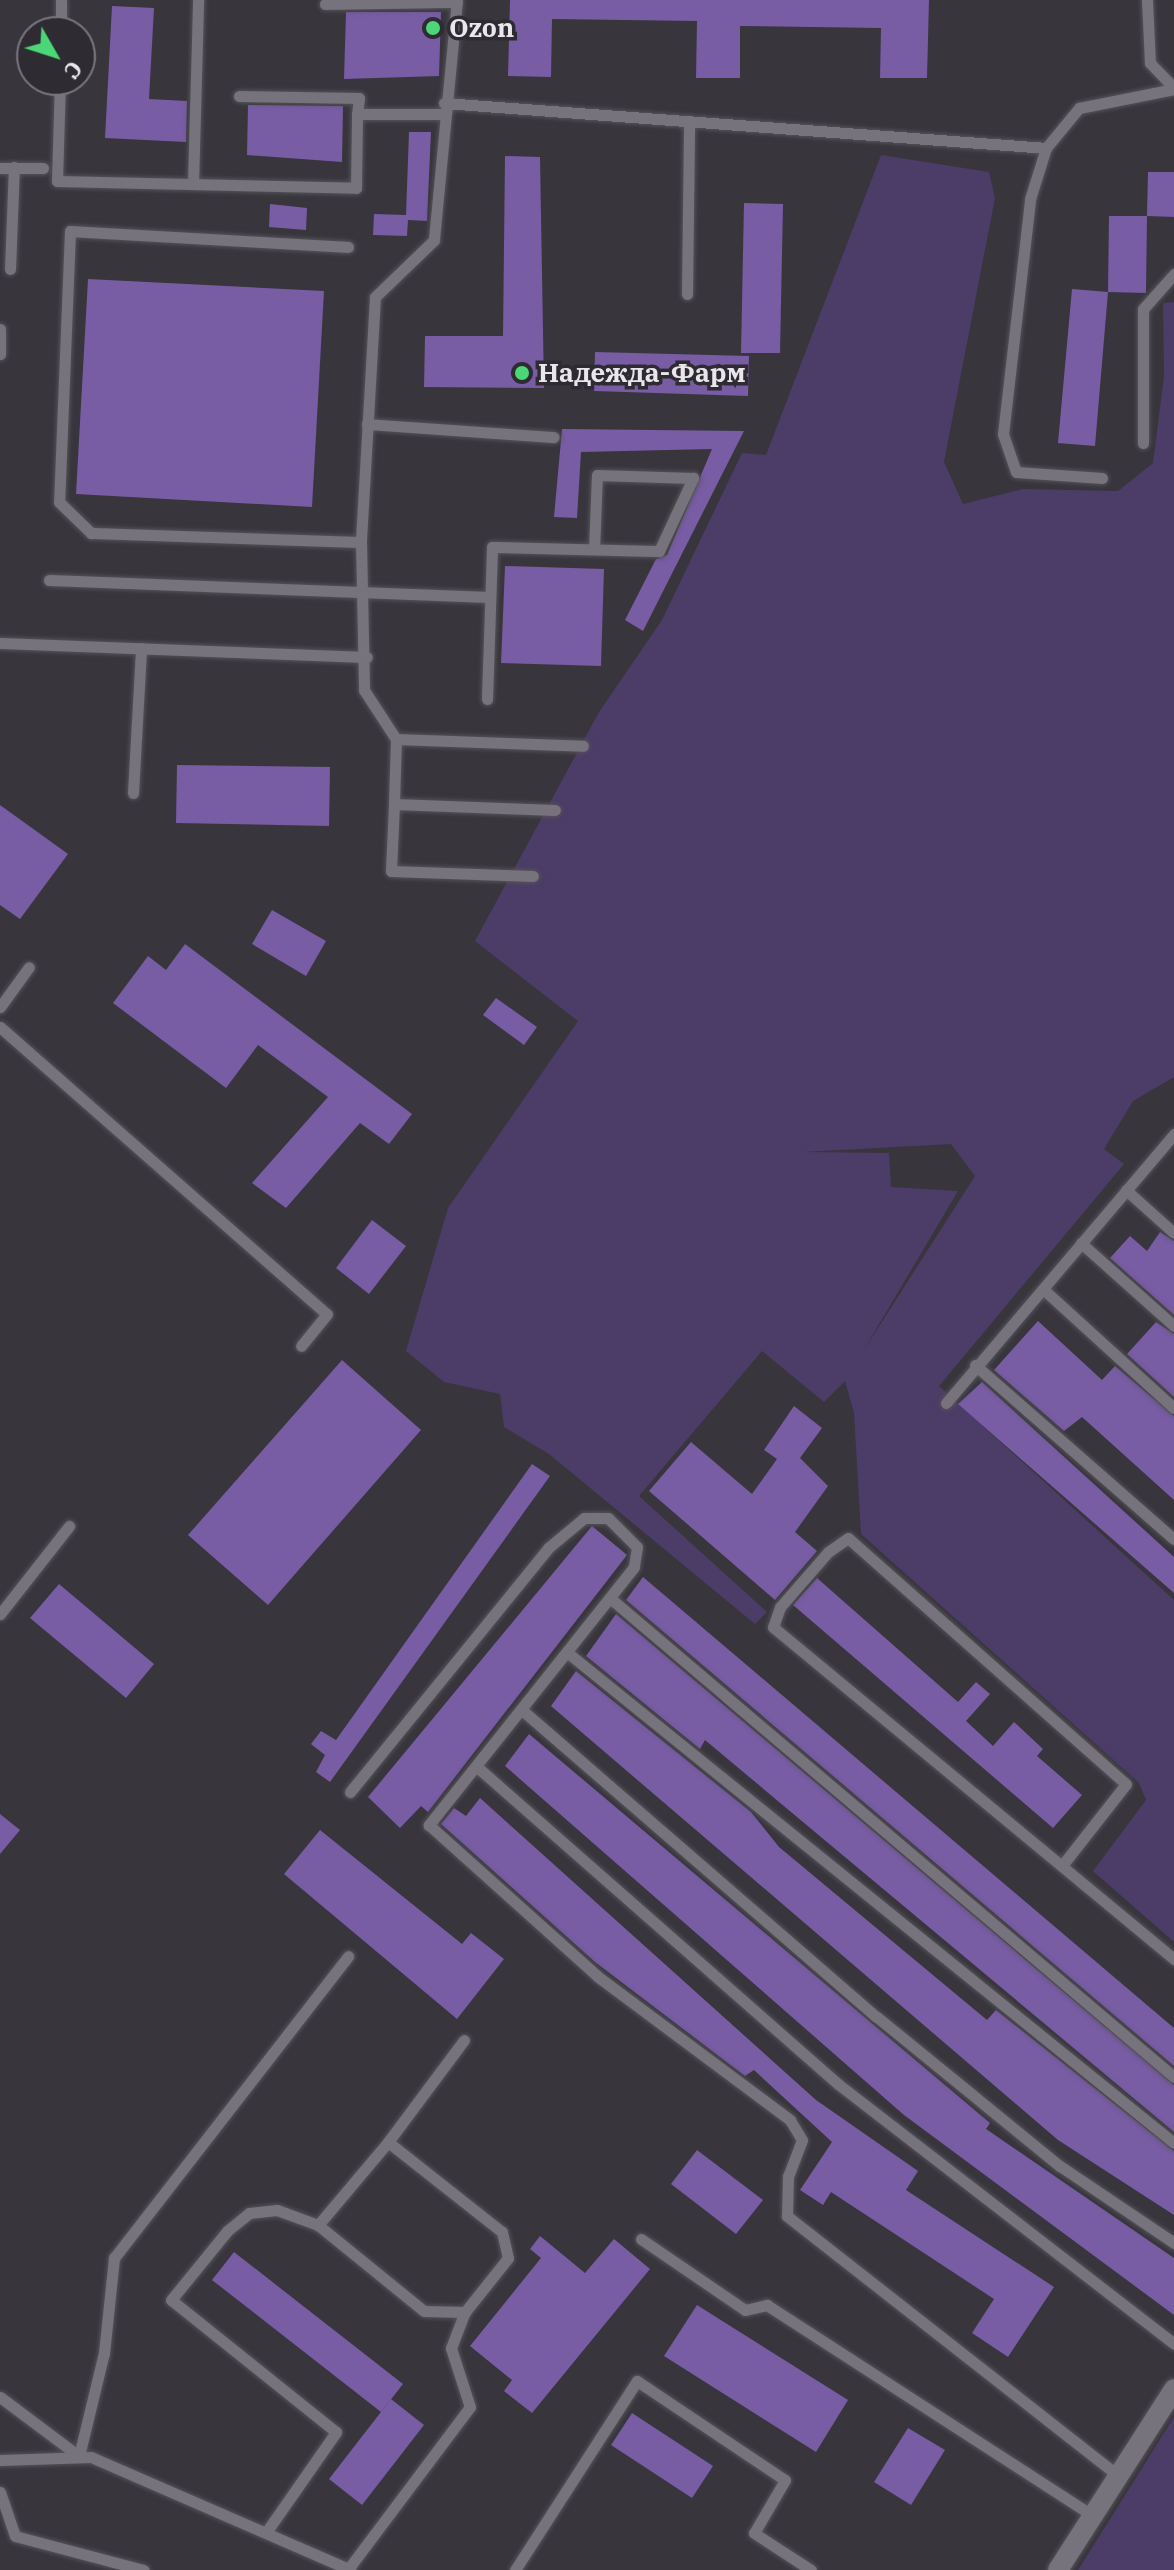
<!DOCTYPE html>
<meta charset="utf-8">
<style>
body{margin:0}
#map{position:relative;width:1174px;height:2570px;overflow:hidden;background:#38353d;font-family:"IBM Plex Serif",serif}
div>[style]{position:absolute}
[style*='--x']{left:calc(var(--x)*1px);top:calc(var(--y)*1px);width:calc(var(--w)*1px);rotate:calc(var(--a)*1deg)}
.green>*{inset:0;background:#4c3c68}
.building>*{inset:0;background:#785ca4}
.roads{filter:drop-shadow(0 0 2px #545258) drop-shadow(0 0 2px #545258)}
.lane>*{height:11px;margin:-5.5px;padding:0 5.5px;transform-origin:5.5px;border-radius:5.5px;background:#76737c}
.street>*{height:20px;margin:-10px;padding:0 10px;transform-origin:10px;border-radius:10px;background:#76737c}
.dots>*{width:22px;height:22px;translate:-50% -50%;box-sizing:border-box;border:4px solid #2e2b33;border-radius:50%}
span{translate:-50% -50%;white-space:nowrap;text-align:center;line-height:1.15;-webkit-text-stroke:7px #2e2b33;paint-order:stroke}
.poi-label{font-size:26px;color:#e9e7ec;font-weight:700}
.left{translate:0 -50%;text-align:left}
.north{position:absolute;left:16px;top:16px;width:80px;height:80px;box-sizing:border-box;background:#2e2b33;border:2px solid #79767d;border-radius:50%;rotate:129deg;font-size:22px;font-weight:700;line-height:32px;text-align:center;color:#e9e7ec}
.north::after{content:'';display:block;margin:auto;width:28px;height:36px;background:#4bd677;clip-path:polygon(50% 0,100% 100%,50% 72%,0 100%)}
</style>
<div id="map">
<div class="green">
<i style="clip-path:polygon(evenodd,881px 155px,989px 172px,995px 198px,944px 462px,963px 504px,1023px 489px,1118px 491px,1153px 463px,1164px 376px,1163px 303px,1174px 302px,1174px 1077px,1133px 1101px,1104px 1149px,1124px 1164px,939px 1386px,1174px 1600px,1174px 1942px,1093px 1871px,1146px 1800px,1139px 1783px,861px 1534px,854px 1413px,845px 1381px,824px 1402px,762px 1351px,639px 1496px,767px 1612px,755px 1624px,549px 1454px,504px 1427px,500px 1394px,444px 1382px,406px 1351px,448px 1208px,578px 1021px,475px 941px,599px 712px,662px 620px,742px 453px,766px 455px,881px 155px,951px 1144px,975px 1176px,862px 1353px,958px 1191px,891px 1187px,889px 1153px,803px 1152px,951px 1144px)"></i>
<i style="clip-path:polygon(1174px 2417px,1174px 2570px,1078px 2570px)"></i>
</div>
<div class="building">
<i style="clip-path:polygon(510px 0,929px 0,927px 78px,880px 78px,881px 28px,740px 26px,740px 78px,696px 78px,697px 21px,552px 19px,551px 77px,508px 76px)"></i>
<i style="clip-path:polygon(112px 6px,154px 8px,149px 99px,187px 101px,186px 142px,105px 138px)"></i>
<i style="clip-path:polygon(346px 12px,441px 12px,439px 76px,344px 79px)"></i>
<i style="clip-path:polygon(248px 105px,343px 106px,342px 162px,247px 155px)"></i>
<i style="clip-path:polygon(409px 132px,431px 132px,427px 221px,408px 220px,407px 236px,373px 235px,374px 214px,406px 215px)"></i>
<i style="clip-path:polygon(505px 156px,540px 157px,544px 388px,424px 387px,425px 336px,503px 336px)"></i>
<i style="clip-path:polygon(1148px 172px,1174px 172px,1174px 217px,1147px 216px)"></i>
<i style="clip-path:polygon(744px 203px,783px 204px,780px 353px,741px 353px)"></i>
<i style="clip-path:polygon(270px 204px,307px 208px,306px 230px,269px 227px)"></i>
<i style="clip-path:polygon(1109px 216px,1147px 216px,1146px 293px,1108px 292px)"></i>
<i style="clip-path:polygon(88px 279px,324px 291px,312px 507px,76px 494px)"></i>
<i style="clip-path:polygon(1072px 289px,1108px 292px,1095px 446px,1058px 443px)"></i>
<i style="clip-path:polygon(595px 352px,749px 356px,748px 396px,594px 391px)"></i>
<i style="clip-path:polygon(562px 429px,744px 431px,643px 631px,625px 620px,656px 559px,667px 555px,712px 449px,581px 452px,577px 518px,554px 517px)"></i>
<i style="clip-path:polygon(505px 566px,604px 569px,601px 666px,501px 663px)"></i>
<i style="clip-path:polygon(177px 765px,330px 767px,329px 826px,176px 823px)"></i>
<i style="clip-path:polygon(0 805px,68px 854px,20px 919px,0 905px)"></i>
<i style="clip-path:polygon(272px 910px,326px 941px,306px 976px,252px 944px)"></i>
<i style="clip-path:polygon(185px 944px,412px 1114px,389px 1144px,360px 1123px,286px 1208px,252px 1183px,328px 1097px,258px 1045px,226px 1088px,113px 1003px,148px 956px,166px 970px)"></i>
<i style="clip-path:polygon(496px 998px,537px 1027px,524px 1045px,483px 1015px)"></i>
<i style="clip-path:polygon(372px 1220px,406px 1246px,369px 1294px,336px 1268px)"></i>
<i style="clip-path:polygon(1160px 1232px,1174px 1241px,1174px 1315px,1110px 1258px,1130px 1236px,1147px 1251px)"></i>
<i style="clip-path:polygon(1038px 1321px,1102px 1380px,1115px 1366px,1174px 1416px,1174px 1500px,1082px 1417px,1064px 1431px,994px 1370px)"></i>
<i style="clip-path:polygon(1156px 1322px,1174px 1334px,1174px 1397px,1127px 1354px)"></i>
<i style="clip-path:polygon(342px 1360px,421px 1430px,268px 1605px,188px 1535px)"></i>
<i style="clip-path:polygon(982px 1382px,1174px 1557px,1174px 1593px,958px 1404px)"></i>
<i style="clip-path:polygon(794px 1406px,822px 1428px,800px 1458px,828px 1486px,795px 1532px,817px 1551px,775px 1600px,649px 1491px,691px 1442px,752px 1494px,777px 1459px,764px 1450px)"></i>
<i style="clip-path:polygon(532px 1464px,550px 1476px,330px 1782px,316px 1772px,325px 1755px,311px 1744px,321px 1731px,336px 1740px)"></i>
<i style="clip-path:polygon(592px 1526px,627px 1555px,428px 1812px,421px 1806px,400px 1828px,368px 1797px)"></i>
<i style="clip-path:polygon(643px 1577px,1174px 2028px,1174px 2066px,626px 1600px)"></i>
<i style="clip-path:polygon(817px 1578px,958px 1702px,976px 1682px,990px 1694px,966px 1721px,993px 1746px,1014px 1722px,1043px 1749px,1037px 1756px,1082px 1795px,1053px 1828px,793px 1605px)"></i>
<i style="clip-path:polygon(59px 1584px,154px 1664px,126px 1698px,30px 1618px)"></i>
<i style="clip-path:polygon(616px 1614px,1174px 2085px,1174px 2132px,705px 1740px,700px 1749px,586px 1656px)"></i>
<i style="clip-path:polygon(576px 1671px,751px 1812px,779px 1847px,987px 2020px,996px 2010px,1174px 2151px,1174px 2215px,1058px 2140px,551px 1706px)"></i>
<i style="clip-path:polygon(529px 1734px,990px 2123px,986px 2129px,1174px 2258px,1174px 2315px,904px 2115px,505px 1766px)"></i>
<i style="clip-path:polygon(480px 1798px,816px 2100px,918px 2171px,906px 2190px,1054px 2287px,1008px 2357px,972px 2333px,994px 2299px,831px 2192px,823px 2205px,800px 2190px,832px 2142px,754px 2070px,745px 2076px,595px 1962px,441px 1824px,454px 1808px,466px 1816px)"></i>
<i style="clip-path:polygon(0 1814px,20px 1830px,0 1854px)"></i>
<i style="clip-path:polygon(320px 1830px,462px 1944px,471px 1933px,504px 1959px,457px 2019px,284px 1874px)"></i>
<i style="clip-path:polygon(697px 2150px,763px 2200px,736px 2234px,671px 2184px)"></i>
<i style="clip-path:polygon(540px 2236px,585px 2273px,614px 2239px,650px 2269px,532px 2413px,504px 2391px,512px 2380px,470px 2346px,541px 2258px,530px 2249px)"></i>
<i style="clip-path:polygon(234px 2252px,403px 2384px,381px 2412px,212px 2280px)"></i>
<i style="clip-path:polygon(697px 2305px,848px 2400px,816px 2452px,664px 2356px)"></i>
<i style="clip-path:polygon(391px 2399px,424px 2425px,362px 2505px,329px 2479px)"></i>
<i style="clip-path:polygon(632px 2413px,713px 2466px,692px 2498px,611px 2445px)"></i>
<i style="clip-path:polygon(908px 2428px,945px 2450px,911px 2505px,874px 2482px)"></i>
</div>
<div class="roads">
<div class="lane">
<i style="--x:457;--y:0;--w:241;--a:95.5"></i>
<i style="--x:434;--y:240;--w:82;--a:136"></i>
<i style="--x:375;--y:297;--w:245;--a:93.3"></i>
<i style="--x:361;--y:542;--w:148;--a:88.8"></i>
<i style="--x:364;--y:690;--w:59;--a:56.9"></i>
<i style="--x:396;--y:739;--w:65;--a:91.8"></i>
<i style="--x:394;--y:804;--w:161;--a:2.1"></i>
<i style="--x:1147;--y:0;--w:63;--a:87.3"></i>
<i style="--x:1150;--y:63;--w:35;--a:46"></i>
<i style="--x:325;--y:4;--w:132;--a:-0.9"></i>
<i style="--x:61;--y:32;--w:32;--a:-90"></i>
<i style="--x:60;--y:80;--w:101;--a:91.7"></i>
<i style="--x:57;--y:181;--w:299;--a:1.3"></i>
<i style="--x:356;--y:188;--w:74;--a:-89.2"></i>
<i style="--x:357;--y:114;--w:86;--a:0"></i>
<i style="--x:239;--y:96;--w:120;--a:1"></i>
<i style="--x:359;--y:98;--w:16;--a:97"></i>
<i style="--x:444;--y:103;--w:604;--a:4.27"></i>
<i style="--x:0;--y:168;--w:43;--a:0"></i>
<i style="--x:193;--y:184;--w:184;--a:-88.4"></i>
<i style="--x:348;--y:247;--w:278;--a:-176.7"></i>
<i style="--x:70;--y:231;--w:271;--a:92.3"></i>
<i style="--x:59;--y:502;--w:45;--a:44.1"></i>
<i style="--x:91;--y:533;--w:270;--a:1.9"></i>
<i style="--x:10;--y:269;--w:102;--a:-87.8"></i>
<i style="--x:687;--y:294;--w:169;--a:-89.3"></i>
<i style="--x:0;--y:329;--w:25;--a:90"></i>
<i style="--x:367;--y:424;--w:187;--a:4"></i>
<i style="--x:1143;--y:443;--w:134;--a:-90"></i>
<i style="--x:1143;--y:309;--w:47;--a:-48.5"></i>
<i style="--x:1102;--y:478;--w:86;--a:-176"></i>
<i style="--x:1016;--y:472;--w:40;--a:-108.9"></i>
<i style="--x:1003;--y:434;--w:237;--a:-83.4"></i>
<i style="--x:1030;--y:199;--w:53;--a:-72.6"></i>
<i style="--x:1046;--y:148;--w:52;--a:-50.5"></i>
<i style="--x:1079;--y:108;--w:97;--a:-11.3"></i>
<i style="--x:49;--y:580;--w:441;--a:2.2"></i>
<i style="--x:0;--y:643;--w:367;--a:2.2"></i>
<i style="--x:487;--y:699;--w:152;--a:-88.1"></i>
<i style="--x:492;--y:547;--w:167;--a:1.4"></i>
<i style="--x:659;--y:551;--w:81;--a:-65"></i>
<i style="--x:693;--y:478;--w:96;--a:-178.2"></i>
<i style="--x:597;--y:475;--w:74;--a:92.3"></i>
<i style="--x:396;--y:739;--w:187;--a:2.1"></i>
<i style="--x:133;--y:793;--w:145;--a:-86.8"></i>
<i style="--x:394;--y:804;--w:67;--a:92.6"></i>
<i style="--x:391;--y:871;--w:142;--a:2"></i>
<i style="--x:0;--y:1007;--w:49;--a:-54.1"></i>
<i style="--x:0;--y:1027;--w:435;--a:41.3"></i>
<i style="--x:327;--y:1314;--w:41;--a:129.1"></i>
<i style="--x:1126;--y:1190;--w:64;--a:41.9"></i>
<i style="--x:1081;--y:1243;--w:125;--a:41.7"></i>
<i style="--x:1043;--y:1289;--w:177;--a:42.3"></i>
<i style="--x:975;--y:1365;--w:264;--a:41.2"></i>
<i style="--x:946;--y:1403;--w:353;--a:-49.7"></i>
<i style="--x:610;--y:1598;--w:740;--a:40.34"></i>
<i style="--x:0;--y:1614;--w:112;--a:-51.9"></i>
<i style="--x:568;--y:1653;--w:779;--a:38.96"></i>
<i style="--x:522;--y:1710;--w:469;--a:40.9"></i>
<i style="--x:877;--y:2017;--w:236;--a:39.2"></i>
<i style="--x:1060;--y:2166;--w:138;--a:34"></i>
<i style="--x:476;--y:1766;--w:482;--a:41.3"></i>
<i style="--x:838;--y:2084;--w:425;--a:37.7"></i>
<i style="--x:350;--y:1792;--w:314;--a:-50.9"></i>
<i style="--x:548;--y:1548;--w:47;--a:-39.8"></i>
<i style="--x:584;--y:1518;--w:24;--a:0"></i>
<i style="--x:608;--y:1518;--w:41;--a:45"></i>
<i style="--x:637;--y:1547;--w:20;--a:99"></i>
<i style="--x:634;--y:1567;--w:330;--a:128.5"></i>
<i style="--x:429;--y:1825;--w:226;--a:41.9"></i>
<i style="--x:597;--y:1976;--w:241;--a:36.7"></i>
<i style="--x:790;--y:2120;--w:23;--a:59"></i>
<i style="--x:802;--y:2140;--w:39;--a:111"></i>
<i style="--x:788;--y:2176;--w:40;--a:91.4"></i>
<i style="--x:787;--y:2216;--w:421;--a:38.1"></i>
<i style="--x:1064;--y:1863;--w:100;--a:-51.9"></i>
<i style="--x:1126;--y:1784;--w:371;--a:-138.5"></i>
<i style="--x:848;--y:1538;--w:24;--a:145"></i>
<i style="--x:828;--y:1552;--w:73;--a:131.1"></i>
<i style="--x:780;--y:1607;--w:21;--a:109"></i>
<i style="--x:773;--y:1627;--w:521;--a:39.62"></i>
<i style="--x:388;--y:2142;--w:127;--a:-53.3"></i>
<i style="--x:641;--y:2239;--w:126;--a:34.3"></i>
<i style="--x:745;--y:2310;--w:23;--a:-13"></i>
<i style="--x:767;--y:2305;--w:388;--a:32.9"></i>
<i style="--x:0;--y:2397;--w:99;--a:36.8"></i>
<i style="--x:79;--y:2456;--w:106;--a:-76.4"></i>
<i style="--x:104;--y:2353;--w:96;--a:-84"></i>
<i style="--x:114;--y:2258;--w:382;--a:-52.2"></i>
<i style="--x:0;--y:2460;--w:91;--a:-1.9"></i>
<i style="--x:91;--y:2457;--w:283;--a:23.5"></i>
<i style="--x:0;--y:2492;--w:46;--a:71.2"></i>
<i style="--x:15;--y:2536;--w:133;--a:14.8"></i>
<i style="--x:267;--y:2531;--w:121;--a:-55.1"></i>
<i style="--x:336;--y:2432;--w:211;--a:-141.3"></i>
<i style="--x:171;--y:2300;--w:89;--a:-50.9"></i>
<i style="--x:227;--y:2231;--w:28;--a:-39"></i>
<i style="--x:249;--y:2213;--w:28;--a:-6"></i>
<i style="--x:277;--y:2210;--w:44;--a:20.1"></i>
<i style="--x:318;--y:2225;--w:136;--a:39.1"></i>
<i style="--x:424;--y:2311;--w:41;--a:1.4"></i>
<i style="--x:465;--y:2312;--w:69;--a:-51.5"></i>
<i style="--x:508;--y:2258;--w:27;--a:-103"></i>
<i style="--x:502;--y:2232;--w:145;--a:-141.7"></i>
<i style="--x:388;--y:2142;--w:109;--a:130.1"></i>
<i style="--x:349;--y:2568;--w:201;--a:-53.1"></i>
<i style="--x:470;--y:2407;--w:62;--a:-107.9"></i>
<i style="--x:451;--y:2348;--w:39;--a:-69"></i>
<i style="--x:515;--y:2570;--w:225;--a:-57.2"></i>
<i style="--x:637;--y:2381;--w:178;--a:33.8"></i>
<i style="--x:785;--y:2480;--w:61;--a:120.3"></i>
<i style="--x:754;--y:2533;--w:68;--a:33"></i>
</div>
<div class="street">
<i style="--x:1058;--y:2570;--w:215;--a:-57.3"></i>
</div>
</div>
<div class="dots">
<i style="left:433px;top:28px;background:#4bd677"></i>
<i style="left:522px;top:373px;background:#4bd677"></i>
</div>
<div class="poi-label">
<span class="left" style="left:449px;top:28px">Ozon</span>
<span class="left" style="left:538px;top:373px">Надежда-Фарм</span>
</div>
<div class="north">С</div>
</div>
